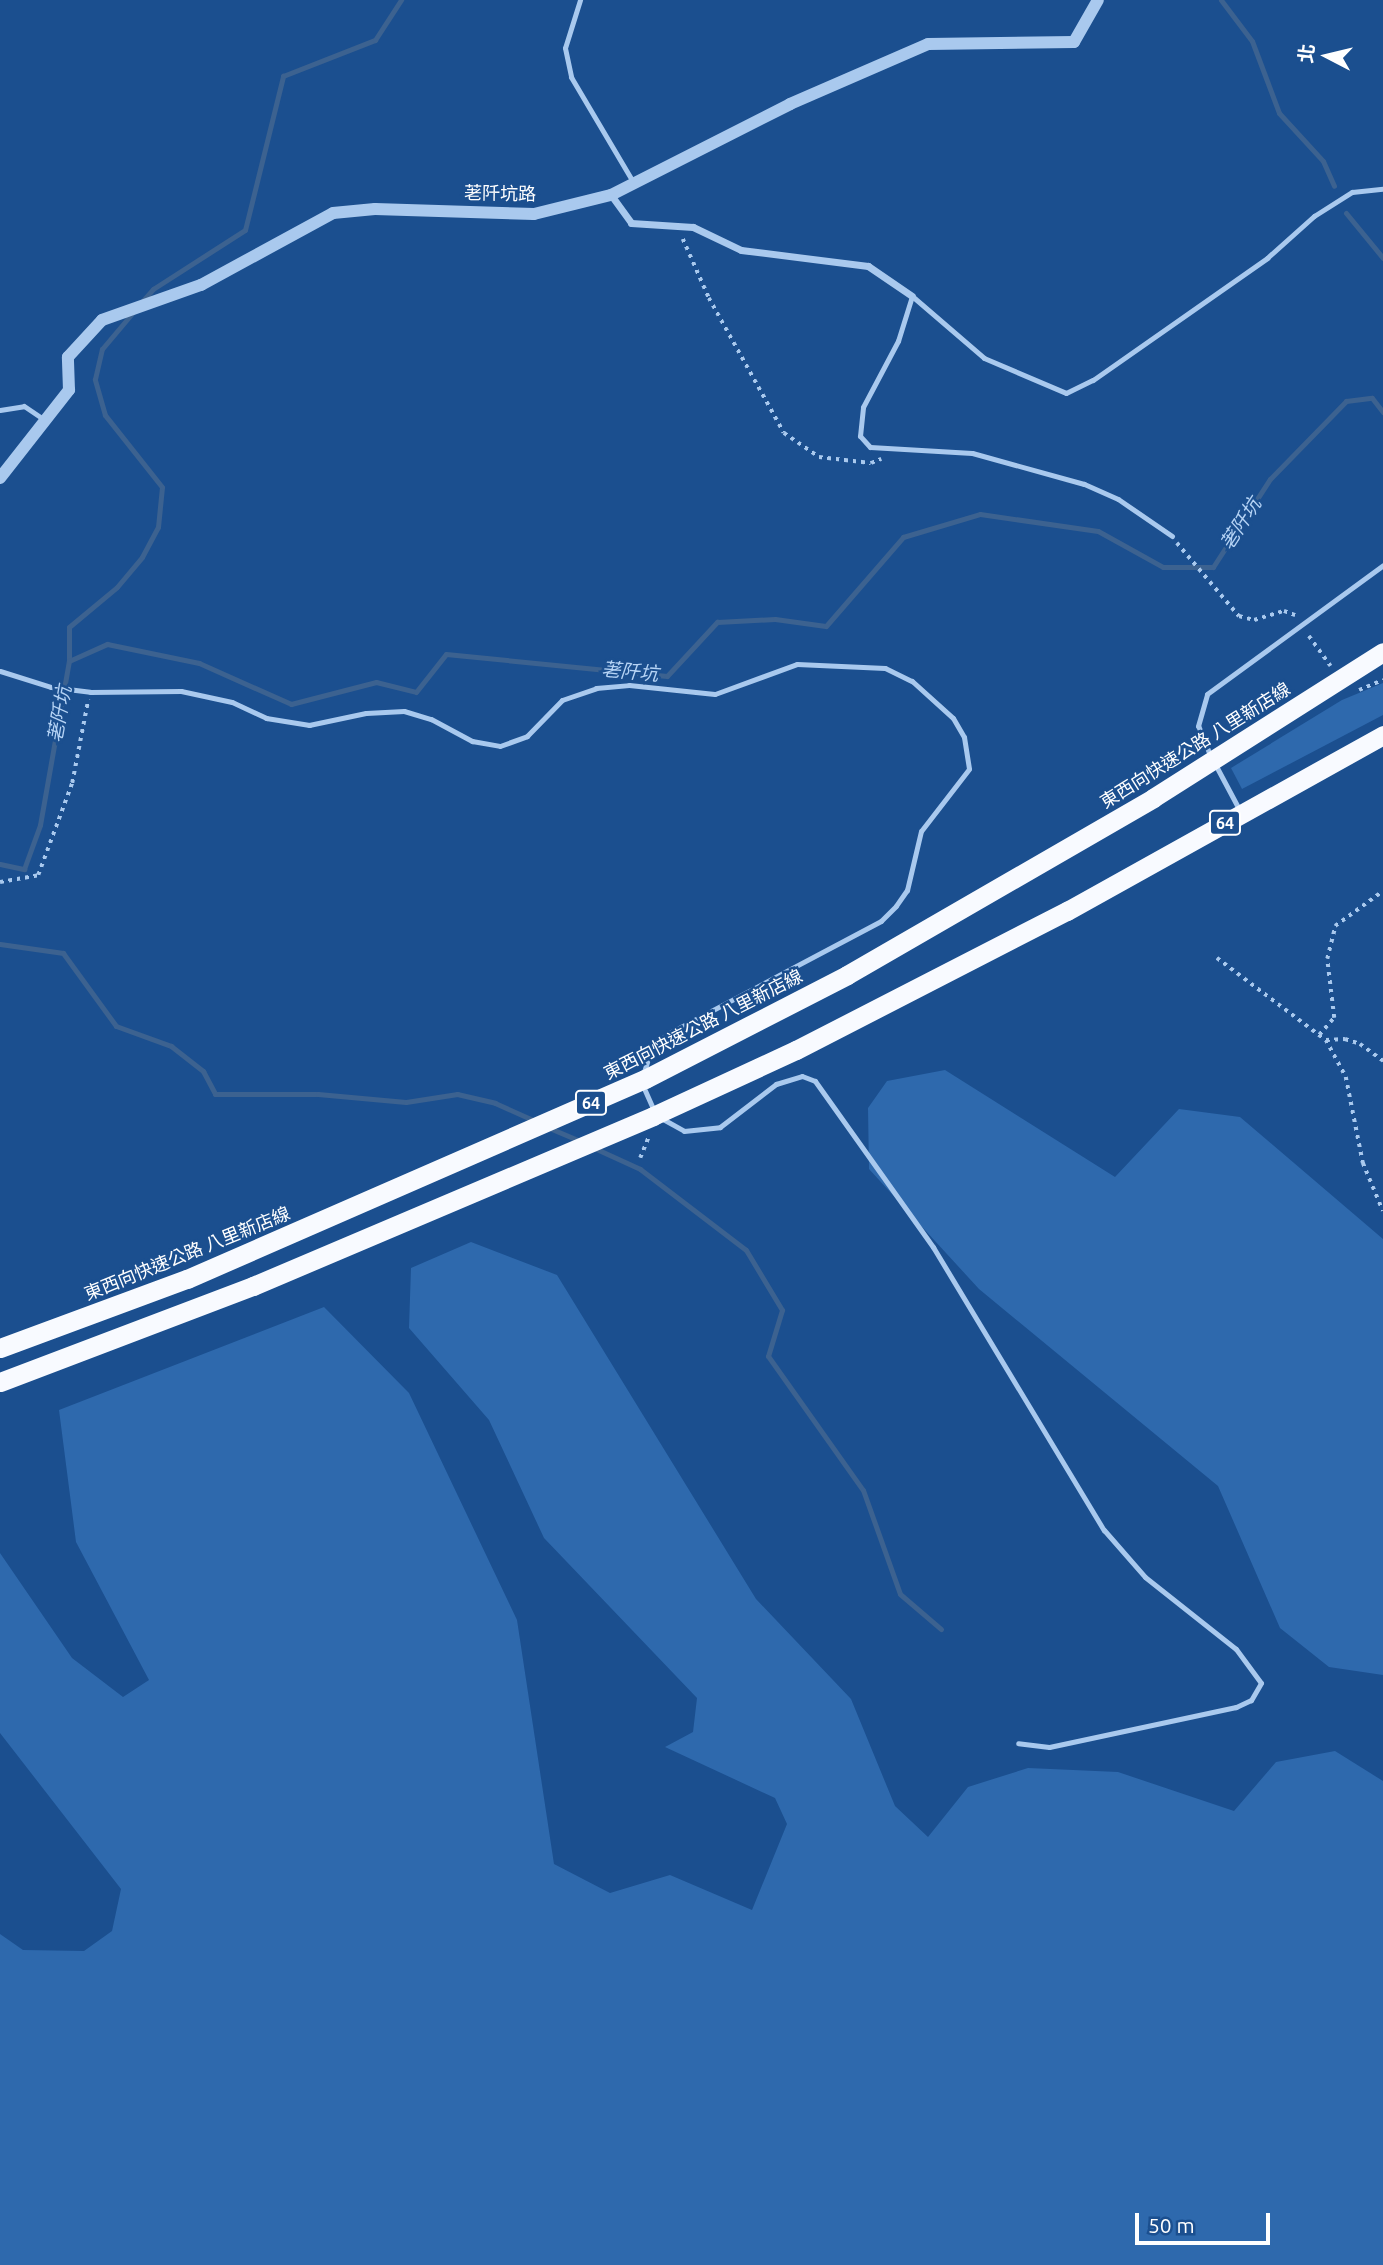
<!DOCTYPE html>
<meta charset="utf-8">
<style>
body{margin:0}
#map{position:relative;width:1383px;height:2265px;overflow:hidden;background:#1b4f8f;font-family:Ubuntu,"Noto Sans TC",sans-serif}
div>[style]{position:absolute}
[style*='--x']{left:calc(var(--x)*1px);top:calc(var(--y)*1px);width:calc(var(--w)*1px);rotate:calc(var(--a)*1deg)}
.green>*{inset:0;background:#2e69ad}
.stream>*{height:5px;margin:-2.5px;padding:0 2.5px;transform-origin:2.5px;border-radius:2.5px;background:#3c6290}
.path>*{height:3.5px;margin-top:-1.75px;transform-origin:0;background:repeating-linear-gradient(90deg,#a9c9ee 0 3.5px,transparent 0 8.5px)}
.service>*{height:5px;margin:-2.5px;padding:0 2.5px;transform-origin:2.5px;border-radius:2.5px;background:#a9c9ee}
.minor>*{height:7px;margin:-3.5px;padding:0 3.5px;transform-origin:3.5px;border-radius:3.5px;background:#a9c9ee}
.tertiary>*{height:12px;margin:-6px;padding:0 6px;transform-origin:6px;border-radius:6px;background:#a9c9ee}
.trunk>*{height:19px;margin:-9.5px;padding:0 9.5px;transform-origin:9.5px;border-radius:9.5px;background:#f8faff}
.trunk-bridge>*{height:19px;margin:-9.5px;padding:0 9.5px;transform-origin:9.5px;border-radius:9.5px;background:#f8faff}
span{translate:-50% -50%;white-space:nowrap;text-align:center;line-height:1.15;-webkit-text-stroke:5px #1b4f8f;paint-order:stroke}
.shield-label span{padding:2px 5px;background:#1b4f8f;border:2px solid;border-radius:5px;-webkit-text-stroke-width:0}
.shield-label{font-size:16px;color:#fff;font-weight:700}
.street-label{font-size:18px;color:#fff}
.water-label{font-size:19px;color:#b5d3f5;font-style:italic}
.north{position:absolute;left:1292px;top:21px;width:70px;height:70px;-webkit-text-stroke:5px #1b4f8f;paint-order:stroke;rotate:277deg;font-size:19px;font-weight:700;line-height:28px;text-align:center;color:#fff}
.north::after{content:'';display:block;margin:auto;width:24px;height:32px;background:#fff;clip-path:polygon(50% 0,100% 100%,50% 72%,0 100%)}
.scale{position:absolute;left:1135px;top:2213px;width:135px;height:32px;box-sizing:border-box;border:4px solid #fff;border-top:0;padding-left:9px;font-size:21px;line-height:24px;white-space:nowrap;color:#fff;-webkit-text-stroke:5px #1b4f8f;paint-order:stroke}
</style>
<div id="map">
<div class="green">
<i style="clip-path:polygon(1383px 683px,1383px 715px,1242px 789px,1231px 768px,1342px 700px)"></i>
<i style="clip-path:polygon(945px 1070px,1115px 1177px,1179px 1109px,1240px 1117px,1383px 1239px,1383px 1675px,1329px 1667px,1280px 1628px,1218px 1486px,979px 1289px,869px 1169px,868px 1108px,887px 1081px)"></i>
<i style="clip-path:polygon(471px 1242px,557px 1275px,756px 1599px,851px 1699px,895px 1806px,928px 1837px,968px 1787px,1028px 1768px,1118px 1772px,1234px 1811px,1276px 1762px,1335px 1751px,1383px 1781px,1383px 2265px,0 2265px,0 1934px,23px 1950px,84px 1951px,112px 1931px,121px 1889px,0 1733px,0 1553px,72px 1658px,123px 1697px,149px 1680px,76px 1542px,59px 1410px,324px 1307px,409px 1393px,517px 1620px,554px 1864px,610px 1893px,670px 1875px,752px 1910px,787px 1824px,775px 1798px,665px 1747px,693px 1732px,697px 1698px,544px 1538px,489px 1420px,409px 1328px,411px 1268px)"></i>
</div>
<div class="stream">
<i style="--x:1221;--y:0;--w:51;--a:52.9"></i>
<i style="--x:1252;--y:41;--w:77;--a:69.4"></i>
<i style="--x:1279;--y:113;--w:65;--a:47.5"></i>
<i style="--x:1323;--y:161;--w:27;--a:66"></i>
<i style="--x:1346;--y:213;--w:58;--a:50.6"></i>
<i style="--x:140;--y:304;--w:20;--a:-49"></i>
<i style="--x:153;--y:289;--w:109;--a:-32.7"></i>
<i style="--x:245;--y:230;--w:159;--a:-76.1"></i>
<i style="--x:283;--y:76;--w:99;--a:-21.4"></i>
<i style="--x:375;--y:40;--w:48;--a:-57"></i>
<i style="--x:69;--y:661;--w:34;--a:-90"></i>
<i style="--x:69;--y:627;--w:62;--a:-39.8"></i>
<i style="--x:117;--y:587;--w:39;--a:-50"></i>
<i style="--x:142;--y:557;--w:34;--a:-62"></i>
<i style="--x:158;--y:527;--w:40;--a:-84.3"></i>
<i style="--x:162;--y:487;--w:92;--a:-128.4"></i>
<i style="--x:105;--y:415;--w:37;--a:-106"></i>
<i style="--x:95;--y:379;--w:31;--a:-77"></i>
<i style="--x:102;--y:349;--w:50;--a:-49.9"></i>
<i style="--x:0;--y:864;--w:25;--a:12"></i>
<i style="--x:24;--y:869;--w:47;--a:-70"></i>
<i style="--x:40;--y:825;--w:167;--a:-80"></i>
<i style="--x:69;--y:661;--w:42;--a:-24.1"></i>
<i style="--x:107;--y:644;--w:94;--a:11.7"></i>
<i style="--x:199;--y:663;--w:101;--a:24"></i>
<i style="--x:291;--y:704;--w:88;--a:-14.5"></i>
<i style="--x:376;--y:682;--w:41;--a:14"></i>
<i style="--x:416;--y:692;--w:48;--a:-51.7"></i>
<i style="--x:446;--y:654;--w:222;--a:5.7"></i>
<i style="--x:667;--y:676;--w:74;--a:-47.2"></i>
<i style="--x:717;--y:622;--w:58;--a:-3"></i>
<i style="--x:775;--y:619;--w:51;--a:7.8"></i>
<i style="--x:826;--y:626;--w:118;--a:-49.1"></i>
<i style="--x:903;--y:537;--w:80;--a:-16.6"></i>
<i style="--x:980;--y:514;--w:119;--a:8.2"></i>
<i style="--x:1098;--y:531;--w:74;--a:29"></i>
<i style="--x:1163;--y:567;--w:50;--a:0"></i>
<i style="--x:1213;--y:567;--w:105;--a:-57.1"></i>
<i style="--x:1270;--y:479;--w:109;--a:-45.7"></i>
<i style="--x:1346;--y:401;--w:26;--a:-7"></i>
<i style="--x:1372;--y:398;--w:18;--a:52"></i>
<i style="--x:0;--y:944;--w:64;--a:8.1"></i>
<i style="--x:63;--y:953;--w:90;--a:54"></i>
<i style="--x:116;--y:1026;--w:59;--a:20"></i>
<i style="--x:171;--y:1046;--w:41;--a:38"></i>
<i style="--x:203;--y:1071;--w:26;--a:62"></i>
<i style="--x:215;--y:1094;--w:103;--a:0"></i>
<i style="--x:318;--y:1094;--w:88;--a:5.2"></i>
<i style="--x:406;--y:1102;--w:52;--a:-8.9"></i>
<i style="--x:457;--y:1094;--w:39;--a:13"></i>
<i style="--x:495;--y:1103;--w:44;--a:24.2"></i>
<i style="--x:547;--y:1127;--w:36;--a:23"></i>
<i style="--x:592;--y:1147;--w:53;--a:24.6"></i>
<i style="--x:640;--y:1169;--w:133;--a:37.4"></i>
<i style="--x:746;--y:1250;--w:70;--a:59"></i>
<i style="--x:782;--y:1310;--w:48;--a:106.9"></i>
<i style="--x:768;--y:1356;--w:164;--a:54.7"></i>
<i style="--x:863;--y:1490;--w:110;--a:70.4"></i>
<i style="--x:900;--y:1594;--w:54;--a:40.5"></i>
</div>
<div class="path">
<i style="--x:683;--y:239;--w:64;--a:66.2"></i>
<i style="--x:709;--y:298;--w:154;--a:60.9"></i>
<i style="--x:784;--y:433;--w:42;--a:34.4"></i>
<i style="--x:819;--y:457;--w:52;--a:6.6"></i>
<i style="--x:871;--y:463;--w:11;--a:-22"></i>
<i style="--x:1177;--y:543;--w:96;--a:49.7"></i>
<i style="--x:1239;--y:616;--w:16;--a:15"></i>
<i style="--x:1254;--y:620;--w:31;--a:-17"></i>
<i style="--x:1284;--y:611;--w:12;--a:20"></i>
<i style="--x:1309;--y:636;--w:37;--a:54"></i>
<i style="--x:1359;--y:690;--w:26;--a:-23"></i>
<i style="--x:0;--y:882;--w:39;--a:-10"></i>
<i style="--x:38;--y:875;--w:98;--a:-69.7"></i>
<i style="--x:72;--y:783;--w:85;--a:-79.1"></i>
<i style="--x:1217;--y:958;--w:136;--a:37"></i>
<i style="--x:1326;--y:1040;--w:42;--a:61.6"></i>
<i style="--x:1346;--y:1077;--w:88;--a:78.8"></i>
<i style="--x:1363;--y:1163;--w:52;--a:67.4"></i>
<i style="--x:1319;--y:1035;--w:23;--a:-49"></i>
<i style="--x:1334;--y:1018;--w:59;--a:-96.8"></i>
<i style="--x:1327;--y:959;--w:34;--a:-76"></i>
<i style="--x:1335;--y:926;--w:59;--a:-36.1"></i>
<i style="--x:1326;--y:1040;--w:19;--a:-3"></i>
<i style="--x:1345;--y:1039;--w:16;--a:18"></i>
<i style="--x:1360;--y:1044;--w:29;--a:36"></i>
<i style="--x:640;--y:1158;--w:22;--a:-68"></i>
</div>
<div class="service">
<i style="--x:580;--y:0;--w:50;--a:107.4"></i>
<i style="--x:565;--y:48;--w:30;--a:78"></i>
<i style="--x:571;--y:77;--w:122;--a:59.4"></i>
<i style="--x:0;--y:410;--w:24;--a:-9"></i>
<i style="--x:24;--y:406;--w:25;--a:34"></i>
<i style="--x:1172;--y:536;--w:65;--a:-145.6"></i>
<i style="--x:1118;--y:499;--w:37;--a:-156"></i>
<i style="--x:1084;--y:484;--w:116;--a:-164.5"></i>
<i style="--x:972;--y:453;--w:102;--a:-176.6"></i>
<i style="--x:870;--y:447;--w:15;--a:-132"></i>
<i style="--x:860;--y:436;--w:29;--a:-84"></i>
<i style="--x:863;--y:407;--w:75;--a:-62.1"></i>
<i style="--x:898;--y:341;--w:47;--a:-72.7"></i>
<i style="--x:912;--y:296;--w:95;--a:40.7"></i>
<i style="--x:984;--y:358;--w:89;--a:23.1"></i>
<i style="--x:1066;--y:393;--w:30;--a:-26"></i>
<i style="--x:1093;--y:380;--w:213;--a:-35"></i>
<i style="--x:1267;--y:258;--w:63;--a:-41.8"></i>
<i style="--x:1314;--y:216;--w:45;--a:-32.3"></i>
<i style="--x:1352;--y:192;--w:31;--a:-6"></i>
<i style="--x:0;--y:671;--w:53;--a:17.4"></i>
<i style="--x:51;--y:687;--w:39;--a:7"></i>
<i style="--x:90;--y:692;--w:91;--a:-0.6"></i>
<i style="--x:181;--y:691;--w:52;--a:12.2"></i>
<i style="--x:232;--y:702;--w:38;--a:25"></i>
<i style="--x:266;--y:718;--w:44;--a:9.2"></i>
<i style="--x:309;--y:725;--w:58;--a:-11.9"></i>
<i style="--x:366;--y:713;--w:38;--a:-3"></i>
<i style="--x:404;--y:711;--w:28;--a:17"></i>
<i style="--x:431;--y:719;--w:47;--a:28.2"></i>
<i style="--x:472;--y:741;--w:28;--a:10"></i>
<i style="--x:500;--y:746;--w:29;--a:-20"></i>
<i style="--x:527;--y:736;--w:50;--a:-45.8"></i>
<i style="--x:562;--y:700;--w:36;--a:-19"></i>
<i style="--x:596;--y:688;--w:33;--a:-5"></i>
<i style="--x:629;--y:685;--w:86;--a:6"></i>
<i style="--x:715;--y:694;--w:87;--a:-20.1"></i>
<i style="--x:797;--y:664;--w:88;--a:2.6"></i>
<i style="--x:885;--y:668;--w:30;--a:26"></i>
<i style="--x:912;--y:681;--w:55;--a:42.1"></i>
<i style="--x:953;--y:718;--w:22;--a:60"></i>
<i style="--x:964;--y:737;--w:32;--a:81"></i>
<i style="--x:969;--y:769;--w:78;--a:127.7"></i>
<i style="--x:921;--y:831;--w:61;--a:103.3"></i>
<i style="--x:907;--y:890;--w:19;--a:125"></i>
<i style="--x:896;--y:906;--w:21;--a:135"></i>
<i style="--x:881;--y:921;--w:243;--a:152.1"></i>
<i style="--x:666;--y:1035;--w:21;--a:137"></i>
<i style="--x:651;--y:1049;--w:28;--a:107"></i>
<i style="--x:1210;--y:755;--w:31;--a:-112"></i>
<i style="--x:1198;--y:726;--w:33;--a:-74"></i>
<i style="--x:1207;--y:694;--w:218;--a:-36.2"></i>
<i style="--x:1215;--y:764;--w:53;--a:62"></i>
<i style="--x:643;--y:1086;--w:27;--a:66"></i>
<i style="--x:661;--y:1118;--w:26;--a:29"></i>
<i style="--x:684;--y:1131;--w:36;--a:-6"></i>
<i style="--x:720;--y:1127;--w:71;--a:-37.5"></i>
<i style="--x:776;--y:1084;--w:27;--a:-17"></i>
<i style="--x:802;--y:1076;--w:14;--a:21"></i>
<i style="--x:815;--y:1081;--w:204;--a:54.6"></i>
<i style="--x:933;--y:1247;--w:331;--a:58.9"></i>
<i style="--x:1104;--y:1530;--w:62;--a:48.9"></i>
<i style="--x:1145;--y:1577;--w:116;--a:38.4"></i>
<i style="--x:1236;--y:1649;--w:42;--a:53.7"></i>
<i style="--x:1261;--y:1683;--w:20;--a:120"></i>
<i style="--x:1251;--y:1700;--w:17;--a:155"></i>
<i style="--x:1236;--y:1707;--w:191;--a:167.9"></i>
<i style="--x:1049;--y:1747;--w:31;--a:-173"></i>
</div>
<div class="minor">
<i style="--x:611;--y:195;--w:34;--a:54"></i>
<i style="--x:631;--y:223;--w:62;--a:3.7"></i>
<i style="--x:693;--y:227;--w:53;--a:25.6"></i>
<i style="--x:741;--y:250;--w:128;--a:7.2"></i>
<i style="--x:868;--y:266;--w:53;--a:34.3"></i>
</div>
<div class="tertiary">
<i style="--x:0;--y:478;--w:112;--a:-51.9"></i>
<i style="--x:69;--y:390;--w:33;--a:-92"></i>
<i style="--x:68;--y:357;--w:50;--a:-47.4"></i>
<i style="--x:102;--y:320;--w:105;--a:-19.5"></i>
<i style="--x:201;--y:285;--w:150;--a:-28.6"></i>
<i style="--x:333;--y:213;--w:42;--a:-5.4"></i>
<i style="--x:375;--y:209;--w:159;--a:1.8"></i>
<i style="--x:534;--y:214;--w:79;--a:-13.9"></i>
<i style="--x:611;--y:195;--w:201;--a:-26.9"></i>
<i style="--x:790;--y:104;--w:150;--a:-23.5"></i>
<i style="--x:928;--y:44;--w:146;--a:-0.8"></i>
<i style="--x:1074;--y:42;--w:48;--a:-60.3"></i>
</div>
<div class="trunk">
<i style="--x:1067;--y:911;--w:362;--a:-29.1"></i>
</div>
<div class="trunk-bridge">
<i style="--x:0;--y:1348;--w:199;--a:-20.3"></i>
<i style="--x:187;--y:1279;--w:500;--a:-23.6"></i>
<i style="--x:645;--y:1079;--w:227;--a:-27.2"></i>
<i style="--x:847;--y:975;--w:354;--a:-30"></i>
<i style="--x:1153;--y:798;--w:272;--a:-32.4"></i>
<i style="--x:0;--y:1382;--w:271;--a:-20.8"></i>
<i style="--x:253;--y:1286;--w:435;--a:-23"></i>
<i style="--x:653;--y:1116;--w:157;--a:-24.8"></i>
<i style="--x:796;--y:1050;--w:305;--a:-27.2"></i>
</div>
<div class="shield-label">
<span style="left:1225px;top:823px">64</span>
<span style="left:591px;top:1103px">64</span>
</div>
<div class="street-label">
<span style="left:500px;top:193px;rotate:1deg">荖阡坑路</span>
<span style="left:1195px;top:745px;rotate:-32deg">東西向快速公路 八里新店線</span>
<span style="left:703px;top:1024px;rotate:-27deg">東西向快速公路 八里新店線</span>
<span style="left:187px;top:1253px;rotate:-22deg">東西向快速公路 八里新店線</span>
</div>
<div class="water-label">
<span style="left:1241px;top:524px;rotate:-57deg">荖阡坑</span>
<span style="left:630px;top:672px;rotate:5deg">荖阡坑</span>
<span style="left:60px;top:714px;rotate:-80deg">荖阡坑</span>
</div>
<div class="north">北</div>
<div class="scale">50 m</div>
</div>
